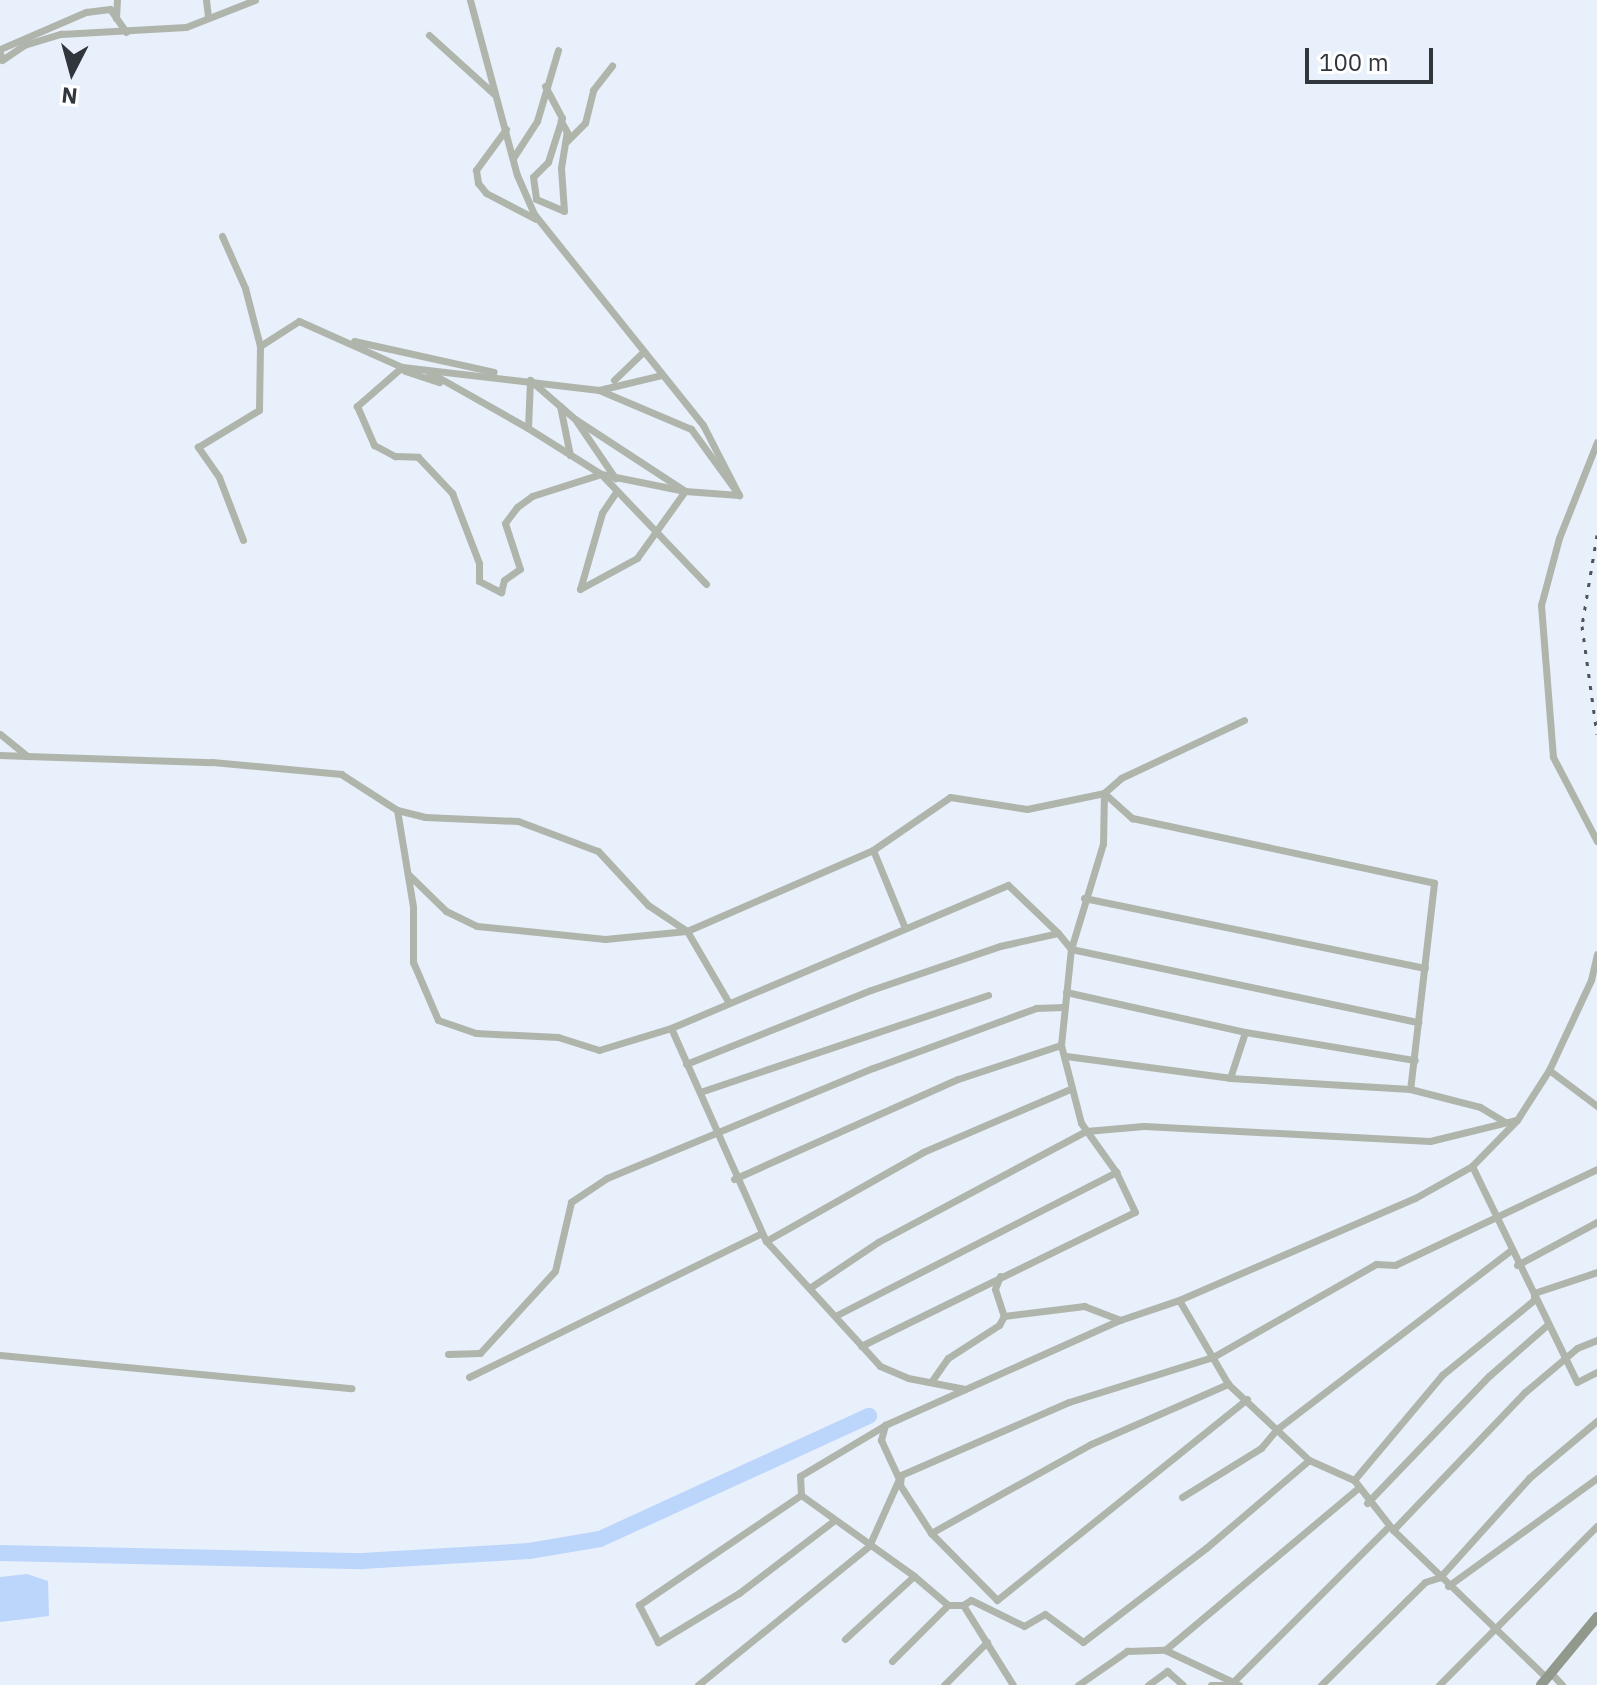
<!DOCTYPE html>
<style>
body{margin:0}
#map{position:relative;width:1597px;height:1685px;overflow:hidden;background:#e8f0fc;font-family:"IBM Plex Sans",sans-serif}
div>[style]{position:absolute}
[style*='--x']{left:calc(var(--x)*1px);top:calc(var(--y)*1px);width:calc(var(--w)*1px);rotate:calc(var(--a)*1deg)}
.water>*{inset:0;background:#bcd5fb}
.river>*{height:16px;margin:-8px;padding:0 8px;transform-origin:8px;border-radius:8px;background:#bcd5fb}
.street>*{height:7px;margin:-3.5px;padding:0 3.5px;transform-origin:3.5px;border-radius:3.5px;background:#b0b5ac}
.secondary>*{height:10px;margin:-5px;padding:0 5px;transform-origin:5px;border-radius:5px;background:#91998c}
.rail>*{height:3px;margin-top:-1.5px;transform-origin:0;background:repeating-linear-gradient(90deg,#4f545c 0 4px,transparent 0 12px)}
span{translate:-50% -50%;white-space:nowrap;text-align:center;line-height:1.15;-webkit-text-stroke:8px #fff;paint-order:stroke}
.north{position:absolute;left:32px;top:32px;width:80px;height:80px;-webkit-text-stroke:6px #fff;paint-order:stroke;rotate:186deg;font-size:22px;font-weight:700;line-height:32px;text-align:center;color:#31363d}
.north::after{content:'';display:block;margin:auto;width:28px;height:36px;background:#31363d;clip-path:polygon(50% 0,100% 100%,50% 72%,0 100%)}
.scale{position:absolute;left:1305px;top:48px;width:128px;height:36px;box-sizing:border-box;border:4px solid #31363d;border-top:0;padding-left:10px;font-size:24px;line-height:28px;white-space:nowrap;color:#31363d;-webkit-text-stroke:6px #fff;paint-order:stroke}
</style>
<div id="map">
<div class="water">
<i style="clip-path:polygon(27px 1574px,48px 1581px,49px 1616px,0 1622px,0 1577px)"></i>
</div>
<div class="river">
<i style="--x:0;--y:1553;--w:362;--a:1.3"></i>
<i style="--x:362;--y:1561;--w:167;--a:-3.4"></i>
<i style="--x:529;--y:1551;--w:72;--a:-9.6"></i>
<i style="--x:600;--y:1539;--w:296;--a:-24.6"></i>
</div>
<div class="street">
<i style="--x:206;--y:0;--w:16;--a:83"></i>
<i style="--x:470;--y:0;--w:181;--a:75"></i>
<i style="--x:517;--y:175;--w:43;--a:66.4"></i>
<i style="--x:534;--y:214;--w:270;--a:51.3"></i>
<i style="--x:703;--y:425;--w:79;--a:62.8"></i>
<i style="--x:739;--y:495;--w:82;--a:-126"></i>
<i style="--x:691;--y:429;--w:100;--a:-157"></i>
<i style="--x:599;--y:390;--w:198;--a:-173.3"></i>
<i style="--x:402;--y:367;--w:60;--a:139.1"></i>
<i style="--x:357;--y:406;--w:43;--a:66.4"></i>
<i style="--x:374;--y:445;--w:24;--a:28"></i>
<i style="--x:395;--y:456;--w:23;--a:2"></i>
<i style="--x:418;--y:457;--w:50;--a:46.6"></i>
<i style="--x:452;--y:493;--w:75;--a:68.9"></i>
<i style="--x:479;--y:563;--w:18;--a:90"></i>
<i style="--x:479;--y:581;--w:25;--a:27"></i>
<i style="--x:501;--y:592;--w:12;--a:-76"></i>
<i style="--x:504;--y:580;--w:19;--a:-35"></i>
<i style="--x:520;--y:569;--w:48;--a:-108.1"></i>
<i style="--x:505;--y:523;--w:20;--a:-53"></i>
<i style="--x:517;--y:507;--w:19;--a:-36"></i>
<i style="--x:532;--y:496;--w:72;--a:-17.7"></i>
<i style="--x:601;--y:474;--w:152;--a:46.3"></i>
<i style="--x:116;--y:18;--w:18;--a:-87"></i>
<i style="--x:429;--y:35;--w:88;--a:42.2"></i>
<i style="--x:0;--y:49;--w:94;--a:-23.3"></i>
<i style="--x:86;--y:12;--w:24;--a:-7"></i>
<i style="--x:110;--y:9;--w:28;--a:55"></i>
<i style="--x:0;--y:53;--w:7;--a:74"></i>
<i style="--x:2;--y:60;--w:27;--a:-34"></i>
<i style="--x:24;--y:45;--w:39;--a:-17"></i>
<i style="--x:61;--y:34;--w:125;--a:-3.2"></i>
<i style="--x:186;--y:27;--w:74;--a:-21.4"></i>
<i style="--x:545;--y:86;--w:36;--a:62"></i>
<i style="--x:562;--y:118;--w:46;--a:107.7"></i>
<i style="--x:548;--y:162;--w:21;--a:135"></i>
<i style="--x:533;--y:177;--w:22;--a:82"></i>
<i style="--x:536;--y:199;--w:30;--a:23"></i>
<i style="--x:564;--y:211;--w:43;--a:-94"></i>
<i style="--x:561;--y:168;--w:36;--a:-81"></i>
<i style="--x:567;--y:132;--w:13;--a:-119"></i>
<i style="--x:506;--y:129;--w:51;--a:126.2"></i>
<i style="--x:476;--y:170;--w:13;--a:81"></i>
<i style="--x:478;--y:183;--w:13;--a:51"></i>
<i style="--x:486;--y:193;--w:56;--a:27.5"></i>
<i style="--x:567;--y:141;--w:25;--a:-45"></i>
<i style="--x:585;--y:123;--w:34;--a:-76"></i>
<i style="--x:593;--y:90;--w:31;--a:-52"></i>
<i style="--x:513;--y:158;--w:44;--a:-57"></i>
<i style="--x:537;--y:121;--w:74;--a:-73.5"></i>
<i style="--x:222;--y:236;--w:57;--a:66.1"></i>
<i style="--x:245;--y:288;--w:60;--a:75.5"></i>
<i style="--x:354;--y:341;--w:143;--a:12.5"></i>
<i style="--x:405;--y:371;--w:36;--a:18"></i>
<i style="--x:429;--y:372;--w:114;--a:29.5"></i>
<i style="--x:530;--y:380;--w:60;--a:40.9"></i>
<i style="--x:575;--y:419;--w:131;--a:33.2"></i>
<i style="--x:685;--y:491;--w:86;--a:-168.6"></i>
<i style="--x:601;--y:474;--w:86;--a:-147.8"></i>
<i style="--x:528;--y:428;--w:48;--a:-87.6"></i>
<i style="--x:614;--y:380;--w:40;--a:-44"></i>
<i style="--x:599;--y:390;--w:65;--a:-13.4"></i>
<i style="--x:560;--y:406;--w:50;--a:78.5"></i>
<i style="--x:577;--y:422;--w:68;--a:55.8"></i>
<i style="--x:1597;--y:442;--w:103;--a:111.6"></i>
<i style="--x:1559;--y:538;--w:69;--a:105"></i>
<i style="--x:1541;--y:605;--w:152;--a:85.5"></i>
<i style="--x:1553;--y:757;--w:95;--a:62.4"></i>
<i style="--x:616;--y:492;--w:25;--a:124"></i>
<i style="--x:602;--y:513;--w:79;--a:106.1"></i>
<i style="--x:580;--y:589;--w:65;--a:-28.5"></i>
<i style="--x:637;--y:558;--w:82;--a:-54.4"></i>
<i style="--x:685;--y:491;--w:54;--a:4.2"></i>
<i style="--x:243;--y:540;--w:67;--a:-110.9"></i>
<i style="--x:219;--y:477;--w:37;--a:-125"></i>
<i style="--x:198;--y:447;--w:71;--a:-31.2"></i>
<i style="--x:259;--y:410;--w:64;--a:-89.1"></i>
<i style="--x:260;--y:346;--w:46;--a:-32.7"></i>
<i style="--x:299;--y:321;--w:113;--a:24.1"></i>
<i style="--x:0;--y:734;--w:35;--a:39"></i>
<i style="--x:27;--y:756;--w:185;--a:1.9"></i>
<i style="--x:212;--y:762;--w:130;--a:5.3"></i>
<i style="--x:341;--y:774;--w:67;--a:32.7"></i>
<i style="--x:397;--y:810;--w:98;--a:80.6"></i>
<i style="--x:413;--y:907;--w:55;--a:90"></i>
<i style="--x:413;--y:962;--w:63;--a:66.7"></i>
<i style="--x:438;--y:1020;--w:40;--a:18.9"></i>
<i style="--x:476;--y:1033;--w:82;--a:2.8"></i>
<i style="--x:558;--y:1037;--w:43;--a:17.6"></i>
<i style="--x:599;--y:1050;--w:75;--a:-17"></i>
<i style="--x:671;--y:1028;--w:366;--a:-23"></i>
<i style="--x:1008;--y:885;--w:69;--a:43.8"></i>
<i style="--x:0;--y:755;--w:26;--a:2"></i>
<i style="--x:397;--y:810;--w:29;--a:14"></i>
<i style="--x:425;--y:817;--w:93;--a:2.5"></i>
<i style="--x:518;--y:821;--w:85;--a:20.6"></i>
<i style="--x:598;--y:851;--w:74;--a:47.2"></i>
<i style="--x:648;--y:905;--w:47;--a:33.7"></i>
<i style="--x:687;--y:931;--w:83;--a:59.7"></i>
<i style="--x:873;--y:850;--w:84;--a:67.7"></i>
<i style="--x:408;--y:874;--w:53;--a:44.2"></i>
<i style="--x:446;--y:911;--w:34;--a:26"></i>
<i style="--x:477;--y:926;--w:129;--a:5.8"></i>
<i style="--x:605;--y:939;--w:82;--a:-5.6"></i>
<i style="--x:687;--y:931;--w:203;--a:-23.5"></i>
<i style="--x:873;--y:850;--w:93;--a:-34.5"></i>
<i style="--x:950;--y:797;--w:78;--a:8.9"></i>
<i style="--x:1027;--y:809;--w:79;--a:-11.7"></i>
<i style="--x:1104;--y:793;--w:38;--a:42"></i>
<i style="--x:1132;--y:818;--w:309;--a:12.1"></i>
<i style="--x:1434;--y:883;--w:207;--a:96.6"></i>
<i style="--x:1084;--y:898;--w:348;--a:11.6"></i>
<i style="--x:1597;--y:954;--w:27;--a:103"></i>
<i style="--x:1591;--y:980;--w:99;--a:115"></i>
<i style="--x:1549;--y:1070;--w:60;--a:36.9"></i>
<i style="--x:1066;--y:992;--w:183;--a:12.6"></i>
<i style="--x:1245;--y:1032;--w:172;--a:9.4"></i>
<i style="--x:671;--y:1028;--w:233;--a:66"></i>
<i style="--x:766;--y:1241;--w:169;--a:47.6"></i>
<i style="--x:880;--y:1366;--w:30;--a:23"></i>
<i style="--x:908;--y:1378;--w:58;--a:10.9"></i>
<i style="--x:1066;--y:1056;--w:165;--a:7.6"></i>
<i style="--x:1230;--y:1078;--w:180;--a:3.5"></i>
<i style="--x:1410;--y:1089;--w:72;--a:14.4"></i>
<i style="--x:1480;--y:1107;--w:29;--a:31"></i>
<i style="--x:686;--y:1064;--w:199;--a:-21.8"></i>
<i style="--x:871;--y:990;--w:136;--a:-18.8"></i>
<i style="--x:1000;--y:946;--w:59;--a:-12.6"></i>
<i style="--x:1058;--y:933;--w:21;--a:51"></i>
<i style="--x:1071;--y:949;--w:355;--a:11.9"></i>
<i style="--x:1230;--y:1078;--w:48;--a:-71.9"></i>
<i style="--x:700;--y:1092;--w:304;--a:-18.6"></i>
<i style="--x:1472;--y:1166;--w:240;--a:64.1"></i>
<i style="--x:1577;--y:1382;--w:22;--a:-27"></i>
<i style="--x:734;--y:1179;--w:245;--a:-24.1"></i>
<i style="--x:958;--y:1079;--w:108;--a:-18.3"></i>
<i style="--x:766;--y:1241;--w:180;--a:-29.5"></i>
<i style="--x:923;--y:1152;--w:162;--a:-23.2"></i>
<i style="--x:1517;--y:1265;--w:91;--a:-28.3"></i>
<i style="--x:1000;--y:1276;--w:14;--a:111"></i>
<i style="--x:995;--y:1289;--w:28;--a:72"></i>
<i style="--x:1004;--y:1316;--w:81;--a:-7.1"></i>
<i style="--x:1084;--y:1306;--w:39;--a:21"></i>
<i style="--x:811;--y:1287;--w:81;--a:-33.9"></i>
<i style="--x:878;--y:1242;--w:236;--a:-28.1"></i>
<i style="--x:1086;--y:1131;--w:58;--a:-4.9"></i>
<i style="--x:1144;--y:1126;--w:286;--a:3"></i>
<i style="--x:1430;--y:1141;--w:89;--a:-13.7"></i>
<i style="--x:1179;--y:1300;--w:97;--a:59.7"></i>
<i style="--x:1228;--y:1384;--w:111;--a:43.2"></i>
<i style="--x:1309;--y:1460;--w:49;--a:24"></i>
<i style="--x:1354;--y:1480;--w:63;--a:52"></i>
<i style="--x:1393;--y:1530;--w:212;--a:43.9"></i>
<i style="--x:837;--y:1315;--w:314;--a:-27.1"></i>
<i style="--x:861;--y:1346;--w:305;--a:-26.1"></i>
<i style="--x:1135;--y:1212;--w:44;--a:-115.4"></i>
<i style="--x:1116;--y:1172;--w:60;--a:-125.5"></i>
<i style="--x:1081;--y:1123;--w:81;--a:-104.4"></i>
<i style="--x:1061;--y:1045;--w:97;--a:-84.1"></i>
<i style="--x:1071;--y:949;--w:110;--a:-73.1"></i>
<i style="--x:1103;--y:844;--w:51;--a:-88.9"></i>
<i style="--x:1104;--y:793;--w:23;--a:-41"></i>
<i style="--x:1121;--y:778;--w:136;--a:-25.2"></i>
<i style="--x:448;--y:1354;--w:32;--a:-2"></i>
<i style="--x:480;--y:1353;--w:111;--a:-47.6"></i>
<i style="--x:555;--y:1271;--w:71;--a:-76.9"></i>
<i style="--x:571;--y:1202;--w:43;--a:-33.7"></i>
<i style="--x:607;--y:1178;--w:288;--a:-22.5"></i>
<i style="--x:873;--y:1068;--w:174;--a:-20.2"></i>
<i style="--x:1036;--y:1008;--w:27;--a:-2"></i>
<i style="--x:0;--y:1355;--w:353;--a:5.4"></i>
<i style="--x:469;--y:1377;--w:326;--a:-26.2"></i>
<i style="--x:931;--y:1382;--w:29;--a:-55"></i>
<i style="--x:948;--y:1358;--w:61;--a:-32.9"></i>
<i style="--x:999;--y:1325;--w:10;--a:-61"></i>
<i style="--x:1247;--y:1399;--w:321;--a:141.2"></i>
<i style="--x:997;--y:1600;--w:94;--a:-134.6"></i>
<i style="--x:931;--y:1533;--w:57;--a:-122.9"></i>
<i style="--x:900;--y:1485;--w:10;--a:-84"></i>
<i style="--x:901;--y:1475;--w:183;--a:-23.5"></i>
<i style="--x:1069;--y:1402;--w:151;--a:-17.4"></i>
<i style="--x:1213;--y:1357;--w:188;--a:-29.7"></i>
<i style="--x:1376;--y:1264;--w:19;--a:3"></i>
<i style="--x:1395;--y:1265;--w:224;--a:-25.4"></i>
<i style="--x:1354;--y:1480;--w:137;--a:-50"></i>
<i style="--x:1442;--y:1375;--w:119;--a:-39.2"></i>
<i style="--x:1534;--y:1300;--w:7;--a:-90"></i>
<i style="--x:1534;--y:1293;--w:66;--a:-18.4"></i>
<i style="--x:801;--y:1495;--w:19;--a:-93"></i>
<i style="--x:800;--y:1476;--w:98;--a:-30.8"></i>
<i style="--x:1182;--y:1497;--w:93;--a:-31.8"></i>
<i style="--x:1261;--y:1448;--w:25;--a:-50"></i>
<i style="--x:1277;--y:1429;--w:293;--a:-37.4"></i>
<i style="--x:1367;--y:1503;--w:176;--a:-46.2"></i>
<i style="--x:1489;--y:1376;--w:79;--a:-41.4"></i>
<i style="--x:832;--y:1522;--w:117;--a:142.6"></i>
<i style="--x:739;--y:1593;--w:95;--a:148.8"></i>
<i style="--x:658;--y:1642;--w:42;--a:-117.2"></i>
<i style="--x:639;--y:1605;--w:196;--a:-34.2"></i>
<i style="--x:801;--y:1495;--w:139;--a:35.6"></i>
<i style="--x:1393;--y:1530;--w:191;--a:-46.3"></i>
<i style="--x:1525;--y:1392;--w:68;--a:-40.2"></i>
<i style="--x:1577;--y:1348;--w:22;--a:-22"></i>
<i style="--x:931;--y:1533;--w:183;--a:-29.1"></i>
<i style="--x:1091;--y:1444;--w:150;--a:-23.7"></i>
<i style="--x:1448;--y:1586;--w:184;--a:-35.9"></i>
<i style="--x:963;--y:1605;--w:9;--a:-32"></i>
<i style="--x:971;--y:1600;--w:59;--a:26.1"></i>
<i style="--x:1024;--y:1626;--w:24;--a:-30"></i>
<i style="--x:1045;--y:1614;--w:47;--a:36.4"></i>
<i style="--x:1083;--y:1642;--w:155;--a:-37.4"></i>
<i style="--x:1206;--y:1548;--w:135;--a:-40.5"></i>
<i style="--x:845;--y:1639;--w:93;--a:-42.4"></i>
<i style="--x:914;--y:1576;--w:45;--a:40.5"></i>
<i style="--x:1165;--y:1650;--w:75;--a:25.2"></i>
<i style="--x:1233;--y:1682;--w:221;--a:-45"></i>
<i style="--x:892;--y:1661;--w:79;--a:-45"></i>
<i style="--x:948;--y:1605;--w:15;--a:0"></i>
<i style="--x:963;--y:1605;--w:94;--a:58"></i>
<i style="--x:1550;--y:1672;--w:18;--a:47"></i>
<i style="--x:698;--y:1685;--w:220;--a:-39.1"></i>
<i style="--x:869;--y:1546;--w:73;--a:-65.9"></i>
<i style="--x:899;--y:1479;--w:43;--a:-114.8"></i>
<i style="--x:881;--y:1440;--w:16;--a:-75"></i>
<i style="--x:885;--y:1425;--w:257;--a:-24.1"></i>
<i style="--x:1120;--y:1320;--w:62;--a:-18.7"></i>
<i style="--x:1179;--y:1300;--w:257;--a:-23.4"></i>
<i style="--x:1415;--y:1198;--w:65;--a:-29.3"></i>
<i style="--x:1472;--y:1166;--w:64;--a:-45.6"></i>
<i style="--x:1517;--y:1120;--w:59;--a:-57.4"></i>
<i style="--x:944;--y:1685;--w:61;--a:-45"></i>
<i style="--x:1078;--y:1685;--w:60;--a:-34.8"></i>
<i style="--x:1127;--y:1651;--w:38;--a:-2"></i>
<i style="--x:1165;--y:1650;--w:253;--a:-40"></i>
<i style="--x:1148;--y:1685;--w:24;--a:-36"></i>
<i style="--x:1167;--y:1671;--w:21;--a:41"></i>
<i style="--x:1211;--y:1685;--w:28;--a:0"></i>
<i style="--x:1321;--y:1685;--w:146;--a:-44.7"></i>
<i style="--x:1425;--y:1582;--w:16;--a:-18"></i>
<i style="--x:1440;--y:1577;--w:133;--a:-48"></i>
<i style="--x:1529;--y:1478;--w:89;--a:-40"></i>
<i style="--x:1439;--y:1685;--w:224;--a:-45.2"></i>
</div>
<div class="secondary">
<i style="--x:1541;--y:1685;--w:88;--a:-50.5"></i>
</div>
<div class="rail">
<i style="--x:1597;--y:535;--w:92;--a:99.4"></i>
<i style="--x:1582;--y:626;--w:109;--a:82.1"></i>
</div>
<div class="north">N</div>
<div class="scale">100 m</div>
</div>
